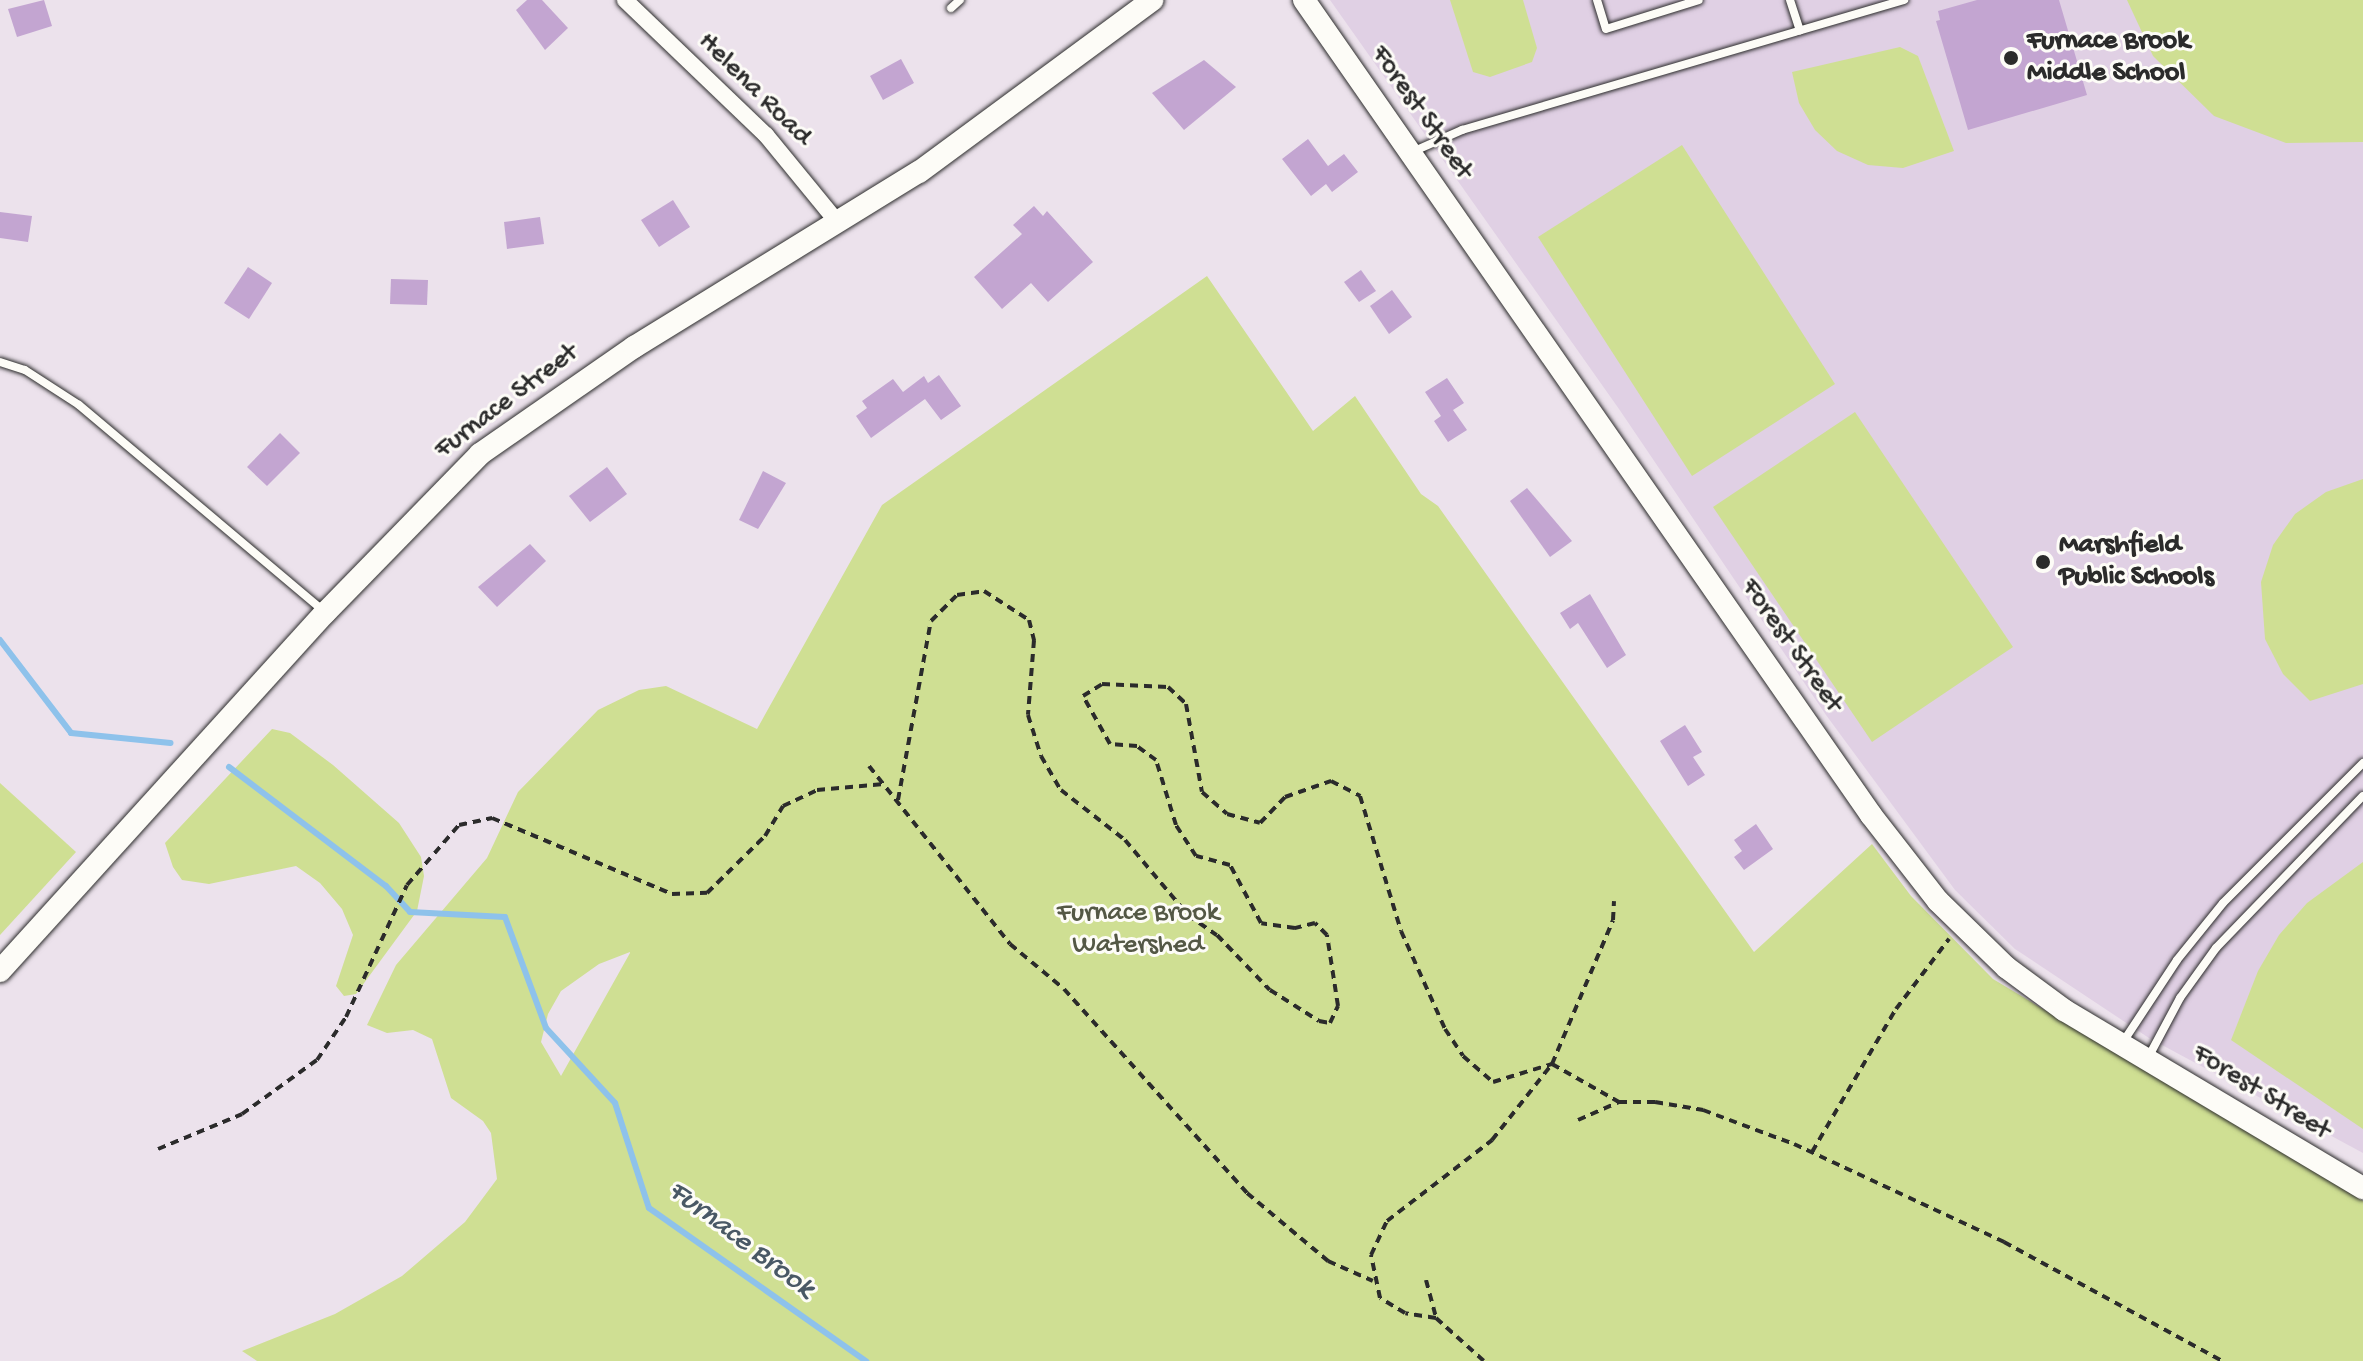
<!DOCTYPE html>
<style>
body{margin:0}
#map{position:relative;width:2363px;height:1361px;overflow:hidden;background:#ece2ec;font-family:"Gochi Hand",sans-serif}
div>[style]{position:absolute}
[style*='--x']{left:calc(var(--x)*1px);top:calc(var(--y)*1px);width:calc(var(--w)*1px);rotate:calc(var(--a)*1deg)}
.built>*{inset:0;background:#e0d0e4}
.green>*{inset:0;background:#cfdf93}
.stream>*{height:6px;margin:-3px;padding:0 3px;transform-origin:3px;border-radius:3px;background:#8ec2eb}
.building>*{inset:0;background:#c3a5d1}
.path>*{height:4px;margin-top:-2px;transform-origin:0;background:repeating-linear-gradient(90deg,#2b2b2b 0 8px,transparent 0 14px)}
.roads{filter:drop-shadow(0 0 2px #2b2b2b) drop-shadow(0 0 2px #2b2b2b)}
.lane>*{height:8px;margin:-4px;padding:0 4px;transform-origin:4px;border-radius:4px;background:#fdfcf7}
.street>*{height:16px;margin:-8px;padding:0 8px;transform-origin:8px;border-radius:8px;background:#fdfcf7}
.secondary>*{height:22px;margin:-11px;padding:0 11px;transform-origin:11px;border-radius:11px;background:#fdfcf7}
.dots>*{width:22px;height:22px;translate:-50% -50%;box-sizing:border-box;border:4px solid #fdfcf7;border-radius:50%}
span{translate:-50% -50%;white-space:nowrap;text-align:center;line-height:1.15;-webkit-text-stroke:6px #fdfcf7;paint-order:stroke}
.poi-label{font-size:28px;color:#2b2b2b;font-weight:700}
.left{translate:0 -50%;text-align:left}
.street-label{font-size:28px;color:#2b2b2b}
.park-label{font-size:28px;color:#545845}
.water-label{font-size:30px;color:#495865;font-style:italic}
</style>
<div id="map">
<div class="built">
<i style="clip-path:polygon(1330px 0,2363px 0,2363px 1153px,2149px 1038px,2015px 949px,1955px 890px,1826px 715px,1619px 409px)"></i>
</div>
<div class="green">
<i style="clip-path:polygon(1450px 0,1523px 0,1537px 48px,1532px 62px,1490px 77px,1473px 72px)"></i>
<i style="clip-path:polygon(2127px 0,2363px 0,2363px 142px,2286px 143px,2214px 116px,2153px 56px)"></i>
<i style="clip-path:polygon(1900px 47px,1918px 56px,1954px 151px,1903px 168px,1868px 165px,1837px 151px,1815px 130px,1799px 103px,1792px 72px)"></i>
<i style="clip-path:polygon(1682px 145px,1835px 384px,1692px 476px,1538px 237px)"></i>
<i style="clip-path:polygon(evenodd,1207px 276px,1313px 431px,1355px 396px,1421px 494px,1438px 506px,1754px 952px,1872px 844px,1911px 896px,1993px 979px,2363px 1201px,2363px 1361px,257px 1361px,242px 1351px,335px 1314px,402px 1276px,465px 1222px,497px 1179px,491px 1133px,483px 1121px,451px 1098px,432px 1039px,413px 1030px,387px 1033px,367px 1025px,396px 965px,487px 858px,518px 792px,598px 710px,639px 690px,666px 686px,757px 729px,882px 505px,1207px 276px,630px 952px,630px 953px,561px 1076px,541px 1042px,548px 1014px,561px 991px,599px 964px,630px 952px)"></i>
<i style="clip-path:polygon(1855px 412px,2013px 647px,1872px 742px,1713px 507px)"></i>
<i style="clip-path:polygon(2363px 479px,2363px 684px,2310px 701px,2283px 674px,2265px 639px,2261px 582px,2273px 545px,2295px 514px,2326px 492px)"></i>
<i style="clip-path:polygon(272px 729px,290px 733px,333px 765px,399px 823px,421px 857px,424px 876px,417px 911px,356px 994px,344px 996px,336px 986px,353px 935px,342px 909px,320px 883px,296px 866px,209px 884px,182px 880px,173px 867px,165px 843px)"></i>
<i style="clip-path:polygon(0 783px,76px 852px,0 935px)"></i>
<i style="clip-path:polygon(2363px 862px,2363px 1129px,2231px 1040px,2258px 971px,2279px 935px,2307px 903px)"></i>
</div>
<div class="stream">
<i style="--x:0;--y:640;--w:117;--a:52.6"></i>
<i style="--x:71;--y:733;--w:100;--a:5.7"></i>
<i style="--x:229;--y:767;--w:197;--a:37.2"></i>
<i style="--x:386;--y:886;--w:35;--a:47"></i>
<i style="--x:410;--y:912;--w:95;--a:3"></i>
<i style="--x:505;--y:917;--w:118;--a:69.7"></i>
<i style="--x:546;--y:1028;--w:102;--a:47.4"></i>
<i style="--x:615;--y:1103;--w:110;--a:72.1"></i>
<i style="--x:649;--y:1208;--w:266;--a:35.2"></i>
</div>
<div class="building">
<i style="clip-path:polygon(44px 0,52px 26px,17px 37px,8px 9px)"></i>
<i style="clip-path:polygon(527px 0,542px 0,568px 28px,545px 50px,516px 10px)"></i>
<i style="clip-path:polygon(1977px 0,2059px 0,2087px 95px,1968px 130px,1936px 21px,1940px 20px,1938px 11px)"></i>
<i style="clip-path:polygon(901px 59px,914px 83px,883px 100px,870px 76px)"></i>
<i style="clip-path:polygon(1204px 60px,1236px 87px,1184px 130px,1152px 93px)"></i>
<i style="clip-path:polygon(1308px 139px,1328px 166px,1344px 154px,1358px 172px,1332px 192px,1326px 184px,1311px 196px,1282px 159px)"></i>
<i style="clip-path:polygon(673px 200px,690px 227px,659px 247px,641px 220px)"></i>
<i style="clip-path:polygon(1034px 206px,1043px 216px,1047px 211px,1093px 262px,1048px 302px,1031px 283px,1002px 309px,974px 277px,1022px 234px,1013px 225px)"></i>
<i style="clip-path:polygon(0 212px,32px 216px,28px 242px,0 238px)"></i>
<i style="clip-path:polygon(540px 217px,544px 244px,507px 249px,504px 222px)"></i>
<i style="clip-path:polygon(248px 267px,272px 283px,249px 319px,224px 303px)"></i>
<i style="clip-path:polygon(1361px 270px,1376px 291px,1359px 302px,1344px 282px)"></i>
<i style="clip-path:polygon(391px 279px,428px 280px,427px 305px,390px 304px)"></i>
<i style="clip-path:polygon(1392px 290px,1412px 317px,1389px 334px,1370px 306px)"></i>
<i style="clip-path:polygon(939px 375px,961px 406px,941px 420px,925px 399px,871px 438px,856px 416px,867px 408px,862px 401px,893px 379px,903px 392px,924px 376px,928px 383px)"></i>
<i style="clip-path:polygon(1447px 378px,1464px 403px,1453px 410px,1467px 430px,1448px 442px,1434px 421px,1441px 416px,1425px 392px)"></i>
<i style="clip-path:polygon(280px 433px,300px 453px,267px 486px,247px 467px)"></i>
<i style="clip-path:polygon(607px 467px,627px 494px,590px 522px,569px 496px)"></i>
<i style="clip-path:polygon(763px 471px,786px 483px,758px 529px,739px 520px)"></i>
<i style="clip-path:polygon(1527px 488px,1572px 541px,1550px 557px,1510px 501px)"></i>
<i style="clip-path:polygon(530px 544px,546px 561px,497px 607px,478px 587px)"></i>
<i style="clip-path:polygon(1590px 594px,1626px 655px,1607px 668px,1578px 623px,1570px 629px,1560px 613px)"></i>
<i style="clip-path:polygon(1685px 725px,1702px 752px,1693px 757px,1705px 775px,1688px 786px,1660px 741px)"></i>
<i style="clip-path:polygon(1756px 824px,1773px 849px,1744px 870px,1734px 857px,1742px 851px,1734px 840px)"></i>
</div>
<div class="path">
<i style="--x:869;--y:766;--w:227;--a:51.6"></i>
<i style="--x:1010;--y:944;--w:70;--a:39.8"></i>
<i style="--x:1064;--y:989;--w:274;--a:48.1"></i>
<i style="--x:1247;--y:1193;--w:106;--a:40"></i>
<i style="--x:1328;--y:1261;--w:49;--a:24"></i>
<i style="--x:898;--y:800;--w:182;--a:-79.6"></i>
<i style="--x:931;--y:621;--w:37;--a:-45"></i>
<i style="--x:957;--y:595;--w:27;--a:-8"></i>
<i style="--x:984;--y:591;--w:54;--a:32.8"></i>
<i style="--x:1029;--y:620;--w:21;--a:76"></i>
<i style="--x:1034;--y:640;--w:75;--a:94.6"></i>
<i style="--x:1028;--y:715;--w:43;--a:72.4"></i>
<i style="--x:1041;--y:756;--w:39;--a:60"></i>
<i style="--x:1061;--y:790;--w:81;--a:38"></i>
<i style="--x:1125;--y:840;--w:98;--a:50"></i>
<i style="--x:1188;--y:915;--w:35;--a:35"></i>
<i style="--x:1217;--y:935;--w:76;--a:46.1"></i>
<i style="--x:1270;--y:990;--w:58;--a:32.3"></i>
<i style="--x:1319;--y:1021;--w:11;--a:10"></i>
<i style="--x:1330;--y:1023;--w:19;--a:-65"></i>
<i style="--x:1338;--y:1006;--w:72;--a:-98.8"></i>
<i style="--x:1327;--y:935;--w:17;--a:-135"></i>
<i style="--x:1315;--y:923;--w:21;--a:166"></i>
<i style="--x:1295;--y:928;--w:34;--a:-172"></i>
<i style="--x:1261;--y:923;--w:66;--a:-118.1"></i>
<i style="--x:1230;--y:865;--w:35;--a:-165"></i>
<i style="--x:1196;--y:856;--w:37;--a:-123"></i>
<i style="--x:1176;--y:825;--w:68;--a:-107.1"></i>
<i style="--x:1156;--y:760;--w:24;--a:-144"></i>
<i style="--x:1137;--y:746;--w:27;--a:-176"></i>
<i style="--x:1110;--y:744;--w:55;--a:-119.4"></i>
<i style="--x:1083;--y:696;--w:22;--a:-32"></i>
<i style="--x:1102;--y:684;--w:66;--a:2.6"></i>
<i style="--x:1168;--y:687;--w:25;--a:43"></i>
<i style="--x:1186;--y:704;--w:89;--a:79.7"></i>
<i style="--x:1202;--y:792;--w:33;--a:41"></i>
<i style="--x:1227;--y:814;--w:34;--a:15"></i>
<i style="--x:1260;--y:823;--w:36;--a:-46"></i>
<i style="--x:1285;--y:797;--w:49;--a:-19.2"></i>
<i style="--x:1331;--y:781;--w:33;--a:27"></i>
<i style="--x:1360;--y:796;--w:141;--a:73.1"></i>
<i style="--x:1401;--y:931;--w:107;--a:65.8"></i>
<i style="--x:1445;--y:1029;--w:32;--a:56"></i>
<i style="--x:1463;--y:1056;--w:40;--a:41"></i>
<i style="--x:1493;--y:1082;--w:62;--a:-17"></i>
<i style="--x:1552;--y:1064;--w:156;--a:-67"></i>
<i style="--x:1613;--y:920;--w:19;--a:-87"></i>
<i style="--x:1578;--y:1120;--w:45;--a:-23.7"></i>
<i style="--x:1619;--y:1102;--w:36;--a:0"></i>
<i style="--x:1655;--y:1102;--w:49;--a:9.5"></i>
<i style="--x:1703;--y:1110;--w:97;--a:20.5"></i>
<i style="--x:1794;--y:1144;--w:232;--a:25"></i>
<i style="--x:2004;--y:1242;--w:248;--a:28.6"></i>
<i style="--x:158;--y:1149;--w:91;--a:-22.6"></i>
<i style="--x:242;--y:1114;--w:92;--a:-35.8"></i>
<i style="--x:317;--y:1060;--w:52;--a:-56"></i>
<i style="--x:346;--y:1017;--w:145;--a:-65.2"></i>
<i style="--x:407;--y:885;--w:79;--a:-49.1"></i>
<i style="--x:459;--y:825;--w:34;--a:-12"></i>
<i style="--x:492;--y:818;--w:195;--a:22.9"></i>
<i style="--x:672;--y:894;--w:35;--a:-2"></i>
<i style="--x:707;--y:893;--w:81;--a:-44.5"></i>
<i style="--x:765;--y:836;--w:35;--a:-59"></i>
<i style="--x:783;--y:806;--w:38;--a:-25"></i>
<i style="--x:817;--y:790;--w:67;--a:-5.1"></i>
<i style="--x:1812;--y:1152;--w:166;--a:-59.6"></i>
<i style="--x:1896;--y:1009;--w:88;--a:-52.9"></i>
<i style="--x:1426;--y:1280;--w:39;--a:75"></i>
<i style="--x:1436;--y:1318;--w:64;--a:41.9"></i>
<i style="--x:1436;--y:1318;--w:31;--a:-171"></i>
<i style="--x:1405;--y:1313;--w:29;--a:-149"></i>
<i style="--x:1380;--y:1298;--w:44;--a:-101.8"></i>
<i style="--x:1371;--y:1255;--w:38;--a:-65"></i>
<i style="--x:1387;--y:1221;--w:133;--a:-37.6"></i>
<i style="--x:1492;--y:1140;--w:97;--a:-51.7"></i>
<i style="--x:1552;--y:1064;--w:77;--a:29.6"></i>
</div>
<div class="roads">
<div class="lane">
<i style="--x:1597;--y:0;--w:30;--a:73"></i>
<i style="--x:1606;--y:29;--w:97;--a:-17.3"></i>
<i style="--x:1790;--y:0;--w:32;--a:72"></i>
<i style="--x:951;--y:8;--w:12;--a:-42"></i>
<i style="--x:1412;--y:152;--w:55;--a:-23.7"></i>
<i style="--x:1462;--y:130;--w:461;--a:-16.4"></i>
<i style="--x:0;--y:362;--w:26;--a:18"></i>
<i style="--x:25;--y:370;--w:64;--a:32.9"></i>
<i style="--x:79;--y:405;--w:322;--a:40.1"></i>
<i style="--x:2123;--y:1042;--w:98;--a:-56.6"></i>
<i style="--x:2177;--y:960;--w:73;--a:-51.1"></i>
<i style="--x:2223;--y:903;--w:198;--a:-45"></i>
<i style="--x:2149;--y:1056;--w:66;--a:-61.9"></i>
<i style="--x:2180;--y:998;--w:62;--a:-54.2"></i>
<i style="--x:2216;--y:948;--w:211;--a:-46"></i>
</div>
<div class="street">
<i style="--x:625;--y:0;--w:195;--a:43.8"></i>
<i style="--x:766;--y:135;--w:114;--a:50.7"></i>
</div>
<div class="secondary">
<i style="--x:1304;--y:0;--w:993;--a:55.17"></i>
<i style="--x:1871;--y:815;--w:109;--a:52.1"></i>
<i style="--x:1938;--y:901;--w:96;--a:44.2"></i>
<i style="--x:2007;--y:968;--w:71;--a:36.4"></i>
<i style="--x:2064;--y:1010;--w:348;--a:30.8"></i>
<i style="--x:0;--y:971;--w:484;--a:-47.8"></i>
<i style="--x:325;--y:613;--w:222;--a:-45.7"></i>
<i style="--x:480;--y:454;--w:188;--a:-34.8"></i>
<i style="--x:634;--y:347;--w:334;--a:-31.6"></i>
<i style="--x:919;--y:172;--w:290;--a:-36.4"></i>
</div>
</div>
<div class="dots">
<i style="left:2011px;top:58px;background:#2b2b2b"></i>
<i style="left:2043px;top:562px;background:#2b2b2b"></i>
</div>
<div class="poi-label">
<span class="left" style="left:2027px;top:58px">Furnace Brook<br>Middle School</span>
<span class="left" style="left:2059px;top:562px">Marshfield<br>Public Schools</span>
</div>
<div class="street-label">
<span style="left:754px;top:90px;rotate:45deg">Helena Road</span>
<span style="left:1421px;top:113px;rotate:55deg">Forest Street</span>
<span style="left:507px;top:402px;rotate:-37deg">Furnace Street</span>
<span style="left:1791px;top:646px;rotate:55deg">Forest Street</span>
<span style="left:2261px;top:1093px;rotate:32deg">Forest Street</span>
</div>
<div class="park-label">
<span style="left:1138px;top:930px">Furnace Brook<br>Watershed</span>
</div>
<div class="water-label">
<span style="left:740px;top:1241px;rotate:37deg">Furnace Brook</span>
</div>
</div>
